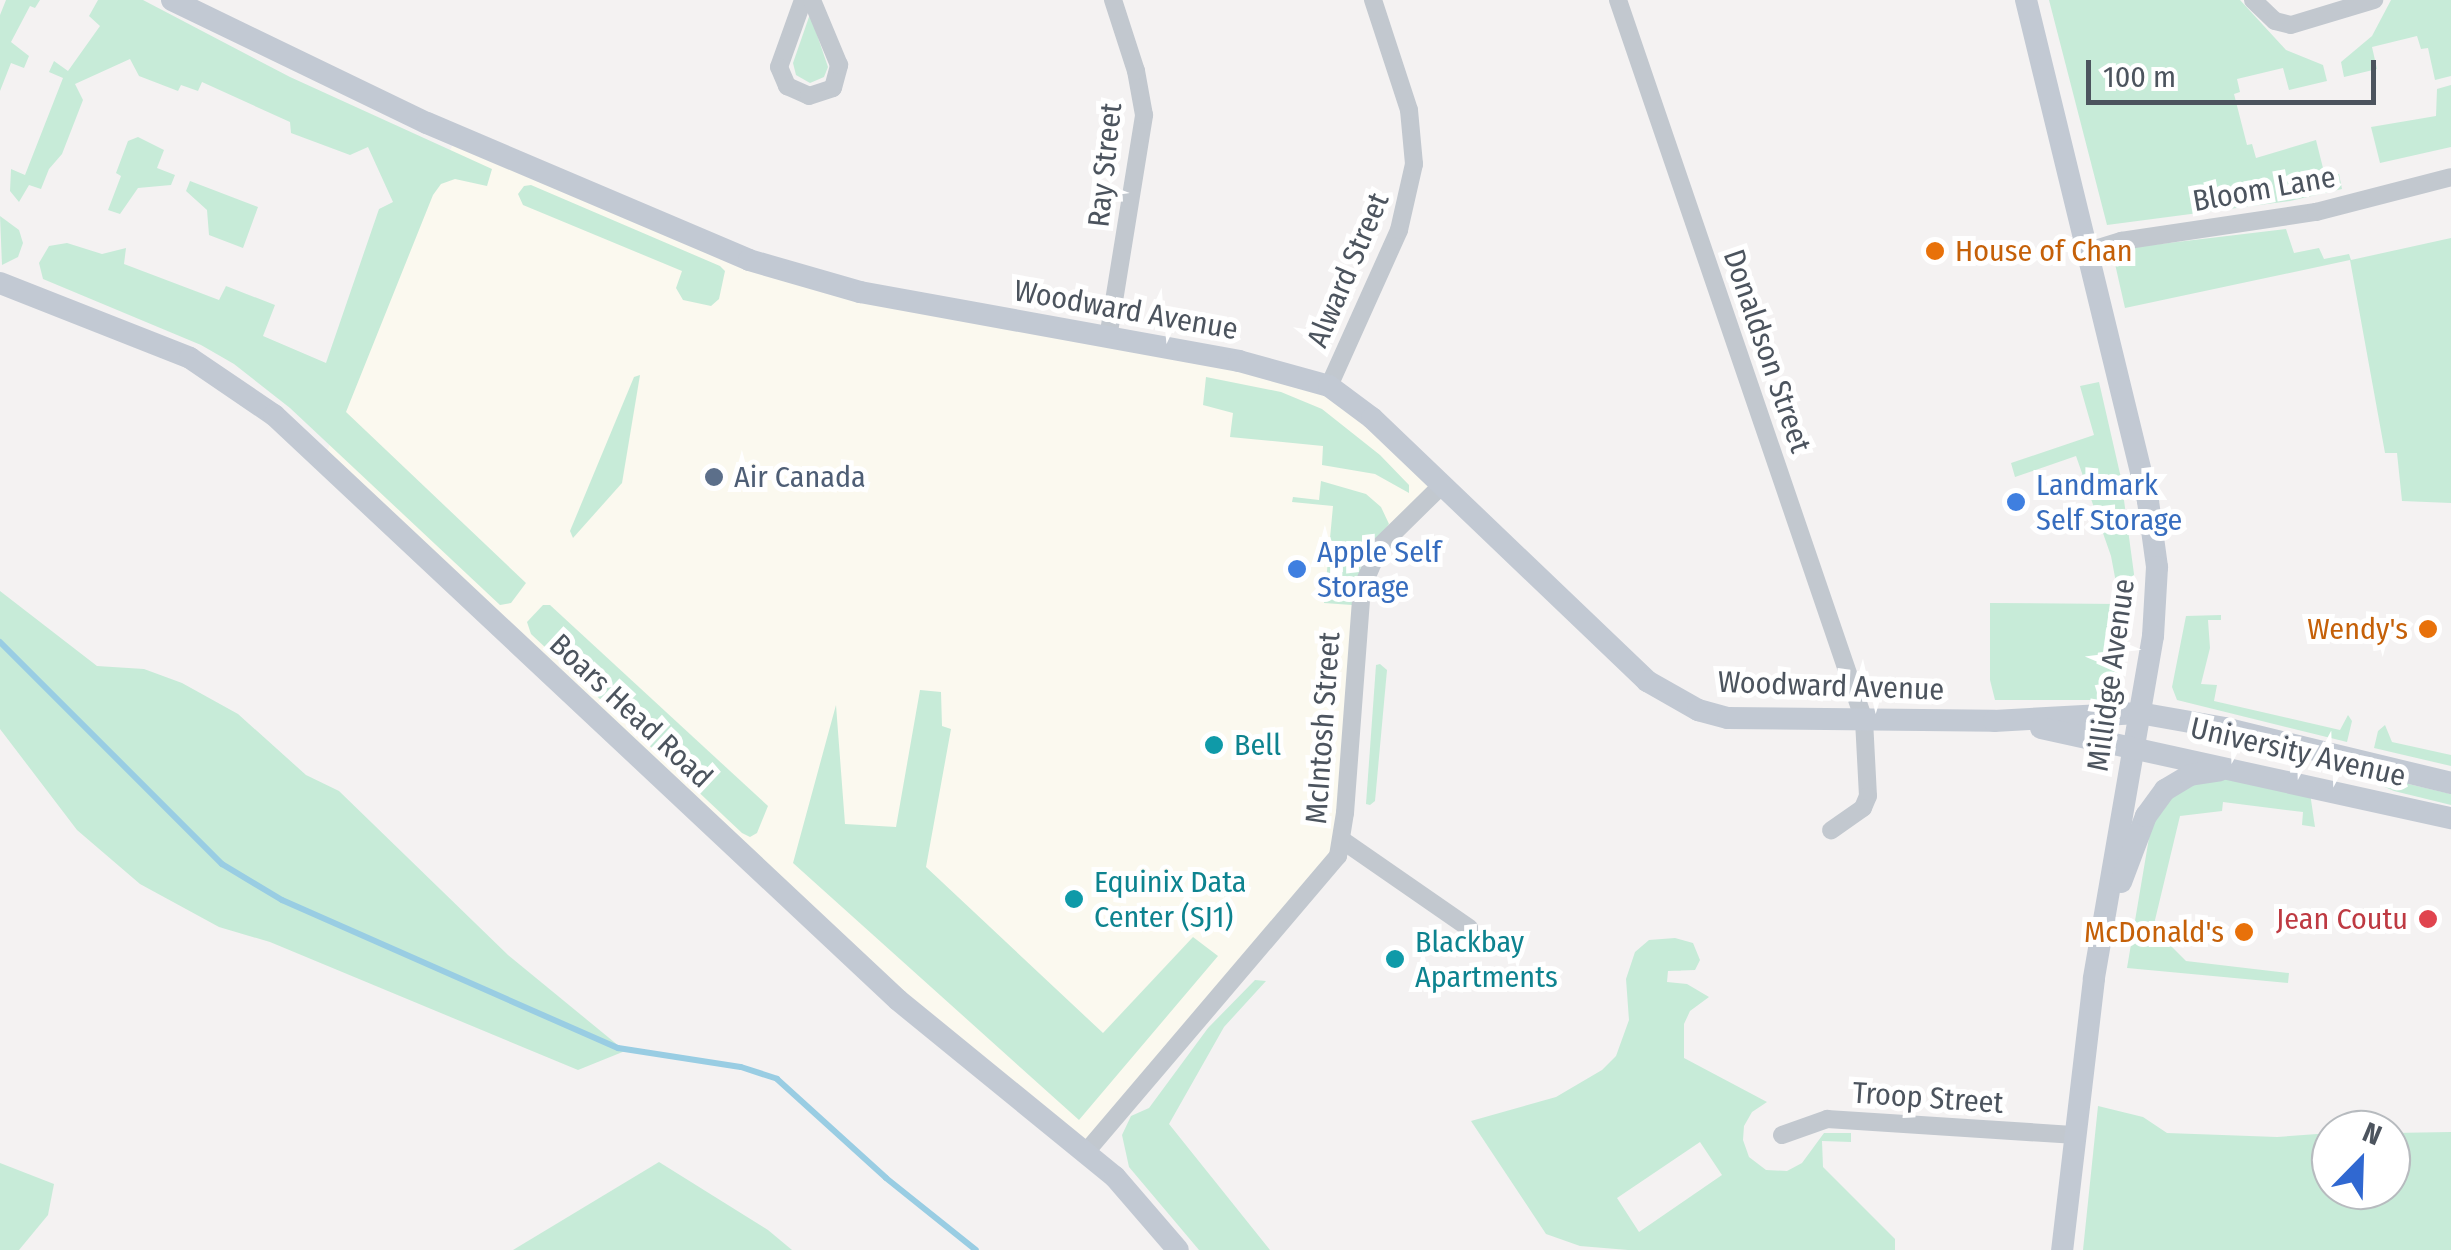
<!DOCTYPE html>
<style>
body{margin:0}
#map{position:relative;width:2451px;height:1250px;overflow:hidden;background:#f4f2f2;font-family:"Fira Sans Condensed",sans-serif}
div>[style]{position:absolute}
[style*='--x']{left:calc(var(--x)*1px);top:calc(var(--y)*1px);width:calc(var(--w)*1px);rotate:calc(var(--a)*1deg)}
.commercial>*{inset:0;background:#fbf9ef}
.green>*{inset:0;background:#c7ebd8}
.stream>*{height:6px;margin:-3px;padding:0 3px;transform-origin:3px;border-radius:3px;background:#99cde3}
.street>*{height:18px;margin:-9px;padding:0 9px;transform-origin:9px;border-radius:9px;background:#c2c8cf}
.secondary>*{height:22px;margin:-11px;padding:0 11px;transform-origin:11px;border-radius:11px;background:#c2c9d3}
.dots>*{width:28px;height:28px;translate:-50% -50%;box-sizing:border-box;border:5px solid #fff;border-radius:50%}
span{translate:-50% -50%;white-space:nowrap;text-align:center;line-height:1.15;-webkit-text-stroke:10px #fff;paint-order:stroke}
.street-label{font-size:30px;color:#4c545e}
.food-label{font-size:30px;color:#c56008}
.left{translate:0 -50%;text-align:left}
.right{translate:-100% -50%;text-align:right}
.service-label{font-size:30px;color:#4e5e75}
.shop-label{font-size:30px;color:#366cbe}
.culture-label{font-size:30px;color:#0d838f}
.health-label{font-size:30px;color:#be3a42}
.north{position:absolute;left:2311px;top:1110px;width:100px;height:100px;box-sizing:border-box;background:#fff;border:2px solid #b7bbbf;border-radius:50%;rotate:23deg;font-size:28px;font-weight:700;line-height:40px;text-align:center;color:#4c545e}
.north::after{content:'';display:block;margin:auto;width:35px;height:45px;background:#3068d1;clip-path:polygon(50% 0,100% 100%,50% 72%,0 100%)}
.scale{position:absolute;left:2086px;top:60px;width:290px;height:45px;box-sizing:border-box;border:5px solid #4c545e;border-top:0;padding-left:12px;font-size:30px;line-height:35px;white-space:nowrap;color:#4c545e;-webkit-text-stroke:8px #fff;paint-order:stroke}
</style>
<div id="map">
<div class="commercial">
<i style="clip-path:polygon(456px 136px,749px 260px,1305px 376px,1441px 486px,1369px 566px,1342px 840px,1086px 1152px,938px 1033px,323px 461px)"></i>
</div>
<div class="green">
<i style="clip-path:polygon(6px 0,40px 0,35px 8px,30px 6px,11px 42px,29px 56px,24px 68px,11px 63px,0 91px,0 15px)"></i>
<i style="clip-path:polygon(98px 0,143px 0,290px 77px,492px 169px,487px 186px,455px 179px,441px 184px,433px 195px,346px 412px,526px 583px,511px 603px,500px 605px,290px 408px,234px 364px,201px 345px,43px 279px,39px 263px,49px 246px,67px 243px,102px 254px,126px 248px,124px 264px,219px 300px,226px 286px,275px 305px,263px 336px,326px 363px,379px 209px,393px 202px,368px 147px,350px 155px,291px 133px,290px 122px,202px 82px,198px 91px,181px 85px,178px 91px,139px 76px,130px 59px,75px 84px,83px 100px,62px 154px,49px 169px,41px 189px,29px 185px,19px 202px,10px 191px,11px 169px,25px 175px,63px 78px,49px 72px,54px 61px,68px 71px,100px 26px,89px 16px)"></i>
<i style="clip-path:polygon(2049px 0,2240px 0,2286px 50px,2323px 65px,2327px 81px,2289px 90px,2283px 68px,2237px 79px,2240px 92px,2234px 94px,2247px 145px,2252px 144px,2256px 158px,2316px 140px,2325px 176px,2339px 174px,2342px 189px,2290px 201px,2107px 225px)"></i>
<i style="clip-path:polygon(2391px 0,2451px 0,2451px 76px,2435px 80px,2428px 48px,2421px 49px,2417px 36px,2372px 47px,2377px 69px,2344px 77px,2341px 62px,2372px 36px)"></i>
<i style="clip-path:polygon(810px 14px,828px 67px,824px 77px,810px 83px,796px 75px,793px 63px)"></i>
<i style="clip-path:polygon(2451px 85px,2451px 147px,2380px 163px,2371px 127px,2436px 116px,2437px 89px)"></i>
<i style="clip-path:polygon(138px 137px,164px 150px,157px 168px,175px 175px,171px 185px,138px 188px,120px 214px,108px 210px,121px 176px,116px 173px,128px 141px)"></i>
<i style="clip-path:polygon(190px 181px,258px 207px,243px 248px,209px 235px,207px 210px,186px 191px)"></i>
<i style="clip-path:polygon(531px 185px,720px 266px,725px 271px,719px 299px,711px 306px,683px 300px,676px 288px,682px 271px,523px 205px,518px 194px,524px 186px)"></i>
<i style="clip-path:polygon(0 216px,19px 230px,23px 243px,18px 257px,2px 265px)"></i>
<i style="clip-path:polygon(2286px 229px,2294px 253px,2319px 248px,2324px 259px,2349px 254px,2351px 260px,2451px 238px,2451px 503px,2402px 501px,2397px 453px,2385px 453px,2350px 260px,2125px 308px,2115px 264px,2118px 249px)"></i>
<i style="clip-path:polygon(640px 375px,622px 483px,573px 538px,570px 531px,634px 377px)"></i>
<i style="clip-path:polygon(1206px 377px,1281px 392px,1322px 409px,1380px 455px,1409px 485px,1409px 493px,1375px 474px,1322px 465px,1323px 446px,1230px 437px,1233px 413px,1203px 405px)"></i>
<i style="clip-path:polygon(2099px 382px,2121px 478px,2134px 574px,2132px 623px,2118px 689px,2102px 700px,1995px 700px,1990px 680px,1990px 603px,2120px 604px,2111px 556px,2076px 456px,2015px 477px,2011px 463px,2094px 435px,2080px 386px)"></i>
<i style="clip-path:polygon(1321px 481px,1366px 494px,1381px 507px,1389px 524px,1363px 558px,1352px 605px,1324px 603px,1333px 506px,1292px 502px,1293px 497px,1319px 500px)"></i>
<i style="clip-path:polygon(0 591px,97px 666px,144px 669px,182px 683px,238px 714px,306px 775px,339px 791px,508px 955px,625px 1051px,578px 1070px,270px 942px,219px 927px,140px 884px,77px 830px,0 729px)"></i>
<i style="clip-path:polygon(543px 605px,550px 605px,768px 806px,757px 833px,750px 837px,742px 833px,531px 634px,527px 622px)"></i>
<i style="clip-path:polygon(2221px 615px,2221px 620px,2208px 620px,2210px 648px,2201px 684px,2217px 685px,2214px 701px,2340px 730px,2348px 715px,2352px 721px,2347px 742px,2177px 700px,2172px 687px,2186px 616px)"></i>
<i style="clip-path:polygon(1380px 664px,1387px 670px,1375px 801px,1370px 805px,1366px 804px,1376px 665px)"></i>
<i style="clip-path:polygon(920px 690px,941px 692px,942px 726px,951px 729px,926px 867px,1103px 1033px,1193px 937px,1218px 956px,1079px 1120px,793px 863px,836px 705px,845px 824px,896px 827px)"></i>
<i style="clip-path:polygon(2385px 725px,2392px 742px,2451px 755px,2451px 766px,2374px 748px,2378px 731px)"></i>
<i style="clip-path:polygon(2211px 775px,2310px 793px,2315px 827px,2302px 825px,2303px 812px,2223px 802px,2222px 811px,2180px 816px,2155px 920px,2157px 932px,2186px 961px,2289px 973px,2288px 983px,2127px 968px,2151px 826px,2168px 799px)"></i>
<i style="clip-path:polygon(2379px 777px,2451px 794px,2451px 805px,2394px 791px,2380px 785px)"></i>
<i style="clip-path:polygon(evenodd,1675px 938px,1693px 943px,1700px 960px,1695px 970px,1668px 971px,1667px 982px,1687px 984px,1709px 997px,1690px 1011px,1684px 1024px,1684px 1058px,1767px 1102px,1752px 1112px,1744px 1126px,1743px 1140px,1749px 1157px,1766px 1170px,1787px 1171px,1802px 1163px,1824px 1133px,1851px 1133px,1851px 1142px,1822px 1141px,1823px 1167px,1895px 1239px,1895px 1250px,1628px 1250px,1580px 1246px,1546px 1234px,1471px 1121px,1556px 1097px,1602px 1070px,1616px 1056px,1629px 1020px,1626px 979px,1635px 952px,1649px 940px,1675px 938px,1700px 1142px,1722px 1175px,1639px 1232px,1617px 1198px,1700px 1142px)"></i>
<i style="clip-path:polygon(1255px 980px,1266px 981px,1224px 1027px,1169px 1124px,1270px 1250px,1199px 1250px,1129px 1167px,1122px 1135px,1131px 1116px,1149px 1108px,1208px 1028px)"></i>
<i style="clip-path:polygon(2098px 1106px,2143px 1117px,2167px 1133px,2277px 1137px,2331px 1133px,2331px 1190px,2391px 1190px,2391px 1133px,2451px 1132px,2451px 1250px,2083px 1250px)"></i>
<i style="clip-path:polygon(659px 1162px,768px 1230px,792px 1250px,513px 1250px)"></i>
<i style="clip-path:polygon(0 1163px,54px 1184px,48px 1215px,19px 1250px,0 1250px)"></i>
</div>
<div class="stream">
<i style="--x:0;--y:642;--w:314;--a:45"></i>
<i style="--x:222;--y:864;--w:70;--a:31"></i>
<i style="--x:282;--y:900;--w:367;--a:23.8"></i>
<i style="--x:618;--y:1048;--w:124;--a:8.8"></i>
<i style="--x:741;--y:1067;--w:38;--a:18"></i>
<i style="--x:777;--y:1079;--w:147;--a:42.2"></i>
<i style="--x:886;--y:1178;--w:115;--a:38.7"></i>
</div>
<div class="street">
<i style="--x:803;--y:0;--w:71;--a:109.7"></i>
<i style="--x:779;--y:67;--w:21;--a:67"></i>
<i style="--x:787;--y:86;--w:24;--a:24"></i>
<i style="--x:809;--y:96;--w:25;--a:-18"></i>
<i style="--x:833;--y:88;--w:24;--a:-75"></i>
<i style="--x:839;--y:65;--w:70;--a:-112.6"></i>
<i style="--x:1618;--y:0;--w:761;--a:71.14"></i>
<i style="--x:1864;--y:720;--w:76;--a:87"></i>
<i style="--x:1868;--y:796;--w:13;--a:113"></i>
<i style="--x:1863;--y:808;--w:39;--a:145"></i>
<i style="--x:2253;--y:0;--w:30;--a:44"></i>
<i style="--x:2275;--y:21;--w:16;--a:14"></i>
<i style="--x:2291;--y:25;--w:87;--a:-16.8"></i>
<i style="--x:2085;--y:252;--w:38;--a:-17"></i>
<i style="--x:2121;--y:241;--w:197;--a:-8.5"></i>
<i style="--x:2316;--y:212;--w:139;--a:-14.5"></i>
<i style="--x:1108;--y:338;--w:226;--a:-80.8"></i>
<i style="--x:1144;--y:115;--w:45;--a:-100.3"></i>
<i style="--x:1136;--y:71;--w:75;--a:-107.9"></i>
<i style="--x:1329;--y:386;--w:171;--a:-65.8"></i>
<i style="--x:1399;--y:230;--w:68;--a:-77.2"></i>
<i style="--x:1414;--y:164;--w:54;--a:-95.3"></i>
<i style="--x:1409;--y:110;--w:116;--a:-108.1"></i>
<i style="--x:1342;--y:840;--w:155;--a:34.7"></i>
<i style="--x:1782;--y:1135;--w:48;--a:-19.6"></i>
<i style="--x:1827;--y:1119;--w:246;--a:3.7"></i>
<i style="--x:1086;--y:1152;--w:389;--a:-49.6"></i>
<i style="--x:1338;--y:856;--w:44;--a:-80.8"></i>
<i style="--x:1345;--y:813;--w:226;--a:-85.7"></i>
<i style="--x:1362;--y:588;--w:46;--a:-66.8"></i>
<i style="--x:1380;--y:546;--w:86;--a:-44.5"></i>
</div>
<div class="secondary">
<i style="--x:172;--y:0;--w:283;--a:25.8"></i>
<i style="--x:427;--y:123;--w:350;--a:23"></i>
<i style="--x:749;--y:260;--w:116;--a:16.1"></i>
<i style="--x:860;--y:292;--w:385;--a:10.3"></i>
<i style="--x:1239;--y:361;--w:93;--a:15.5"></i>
<i style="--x:1329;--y:386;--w:54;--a:36.7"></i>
<i style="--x:1372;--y:418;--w:381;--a:43.7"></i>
<i style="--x:1647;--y:681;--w:59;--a:29.6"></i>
<i style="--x:1698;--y:710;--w:31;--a:15"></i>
<i style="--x:1728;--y:718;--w:266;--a:0.6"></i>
<i style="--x:1994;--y:721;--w:145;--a:-3.2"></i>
<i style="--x:2139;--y:713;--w:86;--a:10"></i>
<i style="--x:2224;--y:728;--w:234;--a:13.6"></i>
<i style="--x:2026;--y:0;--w:516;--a:76.31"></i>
<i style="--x:2148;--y:501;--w:67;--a:82.2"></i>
<i style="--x:2157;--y:567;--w:69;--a:93.3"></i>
<i style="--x:2153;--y:636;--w:348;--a:99.8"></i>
<i style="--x:2094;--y:979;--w:273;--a:96.7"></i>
<i style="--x:0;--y:283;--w:204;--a:21.5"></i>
<i style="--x:190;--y:358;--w:102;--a:34.2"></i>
<i style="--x:274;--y:415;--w:855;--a:43.15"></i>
<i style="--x:898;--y:1000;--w:280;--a:39.2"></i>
<i style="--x:1115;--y:1177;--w:96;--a:49.2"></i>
<i style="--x:2041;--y:728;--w:420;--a:12.4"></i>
<i style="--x:2121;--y:882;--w:71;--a:-69.3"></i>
<i style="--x:2146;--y:816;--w:32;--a:-54"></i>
<i style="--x:2165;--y:790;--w:29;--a:-31"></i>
<i style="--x:2190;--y:775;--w:30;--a:-9"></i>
</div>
<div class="dots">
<i style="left:1935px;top:251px;background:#e8710a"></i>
<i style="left:714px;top:477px;background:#5c6f8a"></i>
<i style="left:2016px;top:502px;background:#3f7fe0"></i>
<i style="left:1297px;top:569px;background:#3f7fe0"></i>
<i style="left:2428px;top:629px;background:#e8710a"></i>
<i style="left:1214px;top:745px;background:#0f9aa8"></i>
<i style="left:1074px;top:899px;background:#0f9aa8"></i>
<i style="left:2428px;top:919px;background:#e0444e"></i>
<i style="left:2244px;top:932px;background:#e8710a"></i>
<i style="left:1395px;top:959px;background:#0f9aa8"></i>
</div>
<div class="street-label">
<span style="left:1105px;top:165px;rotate:-84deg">Ray Street</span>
<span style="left:2264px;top:189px;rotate:-10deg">Bloom Lane</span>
<span style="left:1348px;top:270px;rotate:-67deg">Alward Street</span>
<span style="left:1126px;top:310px;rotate:10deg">Woodward Avenue</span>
<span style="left:1767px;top:351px;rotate:71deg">Donaldson Street</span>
<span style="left:2111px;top:675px;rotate:-82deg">Millidge Avenue</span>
<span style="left:1831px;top:686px;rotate:2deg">Woodward Avenue</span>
<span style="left:631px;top:711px;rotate:43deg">Boars Head Road</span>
<span style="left:1323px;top:728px;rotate:-86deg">McIntosh Street</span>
<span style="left:2298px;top:752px;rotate:13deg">University Avenue</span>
<span style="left:1928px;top:1098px;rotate:4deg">Troop Street</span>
</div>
<div class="food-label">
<span class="left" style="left:1955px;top:251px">House of Chan</span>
<span class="right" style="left:2408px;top:629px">Wendy's</span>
<span class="right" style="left:2224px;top:932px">McDonald's</span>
</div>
<div class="service-label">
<span class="left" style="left:734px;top:477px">Air Canada</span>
</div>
<div class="shop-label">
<span class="left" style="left:2036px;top:502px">Landmark<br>Self Storage</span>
<span class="left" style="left:1317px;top:569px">Apple Self<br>Storage</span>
</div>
<div class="culture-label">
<span class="left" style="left:1234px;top:745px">Bell</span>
<span class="left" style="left:1094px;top:899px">Equinix Data<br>Center (SJ1)</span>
<span class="left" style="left:1415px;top:959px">Blackbay<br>Apartments</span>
</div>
<div class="health-label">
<span class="right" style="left:2408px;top:919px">Jean Coutu</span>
</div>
<div class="north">N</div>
<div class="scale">100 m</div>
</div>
